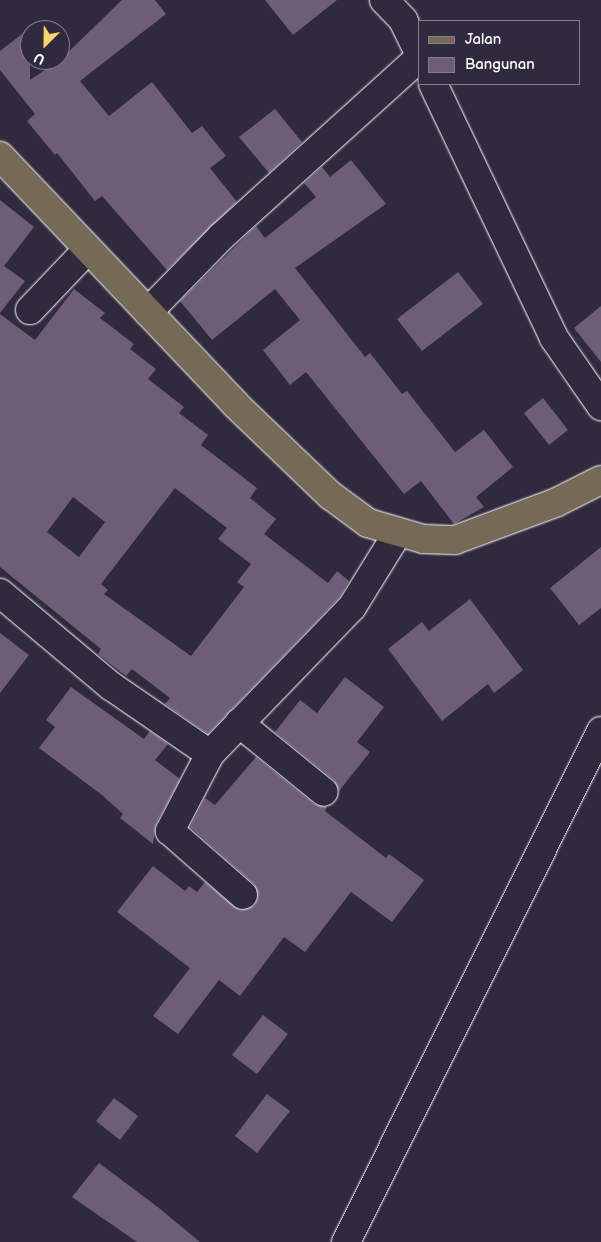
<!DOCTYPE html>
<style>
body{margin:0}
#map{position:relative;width:601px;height:1242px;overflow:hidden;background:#2f2a3d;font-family:"Balsamiq Sans",sans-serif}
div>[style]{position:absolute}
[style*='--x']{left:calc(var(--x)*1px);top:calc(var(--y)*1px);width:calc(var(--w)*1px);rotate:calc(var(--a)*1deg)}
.building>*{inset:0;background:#6e5d77}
.roads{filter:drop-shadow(0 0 1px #fff) drop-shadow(0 0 1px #fff)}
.minor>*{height:28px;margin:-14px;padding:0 14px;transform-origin:14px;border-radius:14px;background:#2f2a3d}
.major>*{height:28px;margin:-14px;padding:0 14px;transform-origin:14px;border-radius:14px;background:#756a55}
span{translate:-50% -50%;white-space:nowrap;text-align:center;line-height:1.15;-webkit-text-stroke:4px #2f2a3d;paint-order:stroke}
.legend{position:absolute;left:418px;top:20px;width:162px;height:65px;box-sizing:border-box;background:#2f2a3d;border:1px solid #827f8b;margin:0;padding:6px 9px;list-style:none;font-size:15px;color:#fff}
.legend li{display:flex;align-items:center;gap:10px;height:25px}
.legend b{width:25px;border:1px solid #827f8b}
.north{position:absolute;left:20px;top:20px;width:50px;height:50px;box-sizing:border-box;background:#2f2a3d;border:1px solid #827f8b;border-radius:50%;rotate:203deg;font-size:14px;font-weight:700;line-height:20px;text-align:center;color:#fff}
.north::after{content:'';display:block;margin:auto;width:18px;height:22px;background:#ffd166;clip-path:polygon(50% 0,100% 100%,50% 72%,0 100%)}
</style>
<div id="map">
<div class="building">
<i style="clip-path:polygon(122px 0,155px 0,166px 14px,80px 81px,109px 116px,152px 82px,192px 133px,202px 126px,226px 156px,210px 168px,237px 202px,167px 270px,102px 196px,95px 201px,57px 153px,55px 155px,27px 121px,35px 114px,0 70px,0 51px,30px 28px,30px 80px,60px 60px)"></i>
<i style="clip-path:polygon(265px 0,337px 0,293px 35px)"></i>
<i style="clip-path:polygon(275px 109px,302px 142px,269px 173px,239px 137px)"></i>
<i style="clip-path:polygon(351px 160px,386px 204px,295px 268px,365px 357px,370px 353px,402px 394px,407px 391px,455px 452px,484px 430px,513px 467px,476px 497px,484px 507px,454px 524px,421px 481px,404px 494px,306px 372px,290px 385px,263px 350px,300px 320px,275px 289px,212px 340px,180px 301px,256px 226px,265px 238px,316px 197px,304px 183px,322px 167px,330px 177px)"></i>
<i style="clip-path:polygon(0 200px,34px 227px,4px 266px,25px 281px,0 313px)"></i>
<i style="clip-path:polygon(458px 272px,483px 304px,422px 351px,397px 319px)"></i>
<i style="clip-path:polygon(evenodd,74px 289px,105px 313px,100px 318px,134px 344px,130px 349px,156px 369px,148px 379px,184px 407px,179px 413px,208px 435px,201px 445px,257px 488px,250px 498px,276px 519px,264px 534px,328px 583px,337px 571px,349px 581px,340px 597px,208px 734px,165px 704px,170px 698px,132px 669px,126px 676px,98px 654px,101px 649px,0 567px,0 314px,35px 340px,74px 289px,175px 488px,227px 528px,218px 539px,251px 564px,237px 582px,244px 587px,191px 656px,104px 594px,108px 590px,101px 584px,175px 488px,74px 289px,73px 497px,105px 522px,79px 557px,47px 532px,73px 497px)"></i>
<i style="clip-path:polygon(601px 306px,601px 362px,574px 328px)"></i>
<i style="clip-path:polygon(543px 398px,568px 430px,549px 445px,524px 413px)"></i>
<i style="clip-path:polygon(601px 547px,601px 608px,579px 625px,550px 588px)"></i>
<i style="clip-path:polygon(470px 599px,523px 670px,494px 693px,488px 684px,442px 721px,388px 649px,422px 622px,429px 631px)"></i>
<i style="clip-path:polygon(0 633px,29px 655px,0 693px)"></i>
<i style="clip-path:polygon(345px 677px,384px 707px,357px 742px,370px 752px,339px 791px,334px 780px,275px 732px,300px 700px,317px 713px)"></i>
<i style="clip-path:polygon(71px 687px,144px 739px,150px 731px,168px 744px,155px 760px,180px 779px,156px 824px,153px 844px,120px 818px,123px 814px,102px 795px,39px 748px,55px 727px,46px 720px)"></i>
<i style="clip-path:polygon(256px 757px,314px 804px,327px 807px,325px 811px,386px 858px,389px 854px,424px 880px,392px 922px,351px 892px,305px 952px,284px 937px,240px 996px,219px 980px,178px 1034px,153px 1016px,190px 968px,117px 912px,153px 866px,185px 891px,189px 886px,197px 892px,205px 882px,239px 910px,254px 906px,258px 898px,254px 884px,190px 827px,205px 798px,215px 805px)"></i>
<i style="clip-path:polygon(263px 1015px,288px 1034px,257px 1074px,232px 1055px)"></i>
<i style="clip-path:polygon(267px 1094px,290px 1111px,257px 1153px,235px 1136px)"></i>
<i style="clip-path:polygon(114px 1098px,138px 1116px,120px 1140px,96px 1121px)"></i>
<i style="clip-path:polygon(99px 1163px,159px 1208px,200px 1242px,137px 1242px,72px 1197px)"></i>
</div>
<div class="roads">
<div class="minor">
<i style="--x:384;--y:0;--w:28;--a:46"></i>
<i style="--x:403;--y:20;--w:39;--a:64"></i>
<i style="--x:433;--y:84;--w:281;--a:64.5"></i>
<i style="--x:554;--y:338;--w:83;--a:55.3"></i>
<i style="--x:30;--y:310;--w:84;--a:-46.4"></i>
<i style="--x:148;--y:312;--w:106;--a:-45.8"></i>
<i style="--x:222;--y:236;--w:267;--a:-42.1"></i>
<i style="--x:0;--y:593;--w:145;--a:40"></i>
<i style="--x:111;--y:686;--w:120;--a:34.5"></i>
<i style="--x:210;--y:754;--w:204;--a:-46"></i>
<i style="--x:352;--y:607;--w:86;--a:-58.3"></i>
<i style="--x:239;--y:723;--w:109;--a:39.1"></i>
<i style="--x:210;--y:754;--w:87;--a:117.5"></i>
<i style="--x:170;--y:831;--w:97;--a:41.2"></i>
<i style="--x:346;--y:1242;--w:571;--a:-63.48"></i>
</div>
<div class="major">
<i style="--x:0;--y:156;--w:342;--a:46.5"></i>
<i style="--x:235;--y:404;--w:132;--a:43.8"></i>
<i style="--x:330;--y:495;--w:47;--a:36.4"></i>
<i style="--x:368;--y:523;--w:57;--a:16.2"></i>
<i style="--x:423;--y:539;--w:32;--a:2"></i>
<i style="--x:455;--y:540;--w:109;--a:-20.4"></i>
<i style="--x:557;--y:502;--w:49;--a:-26.6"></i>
</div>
</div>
<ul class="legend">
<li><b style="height:6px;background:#756a55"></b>Jalan</li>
<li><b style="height:14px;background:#6e5d77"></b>Bangunan</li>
</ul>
<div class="north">U</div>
</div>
